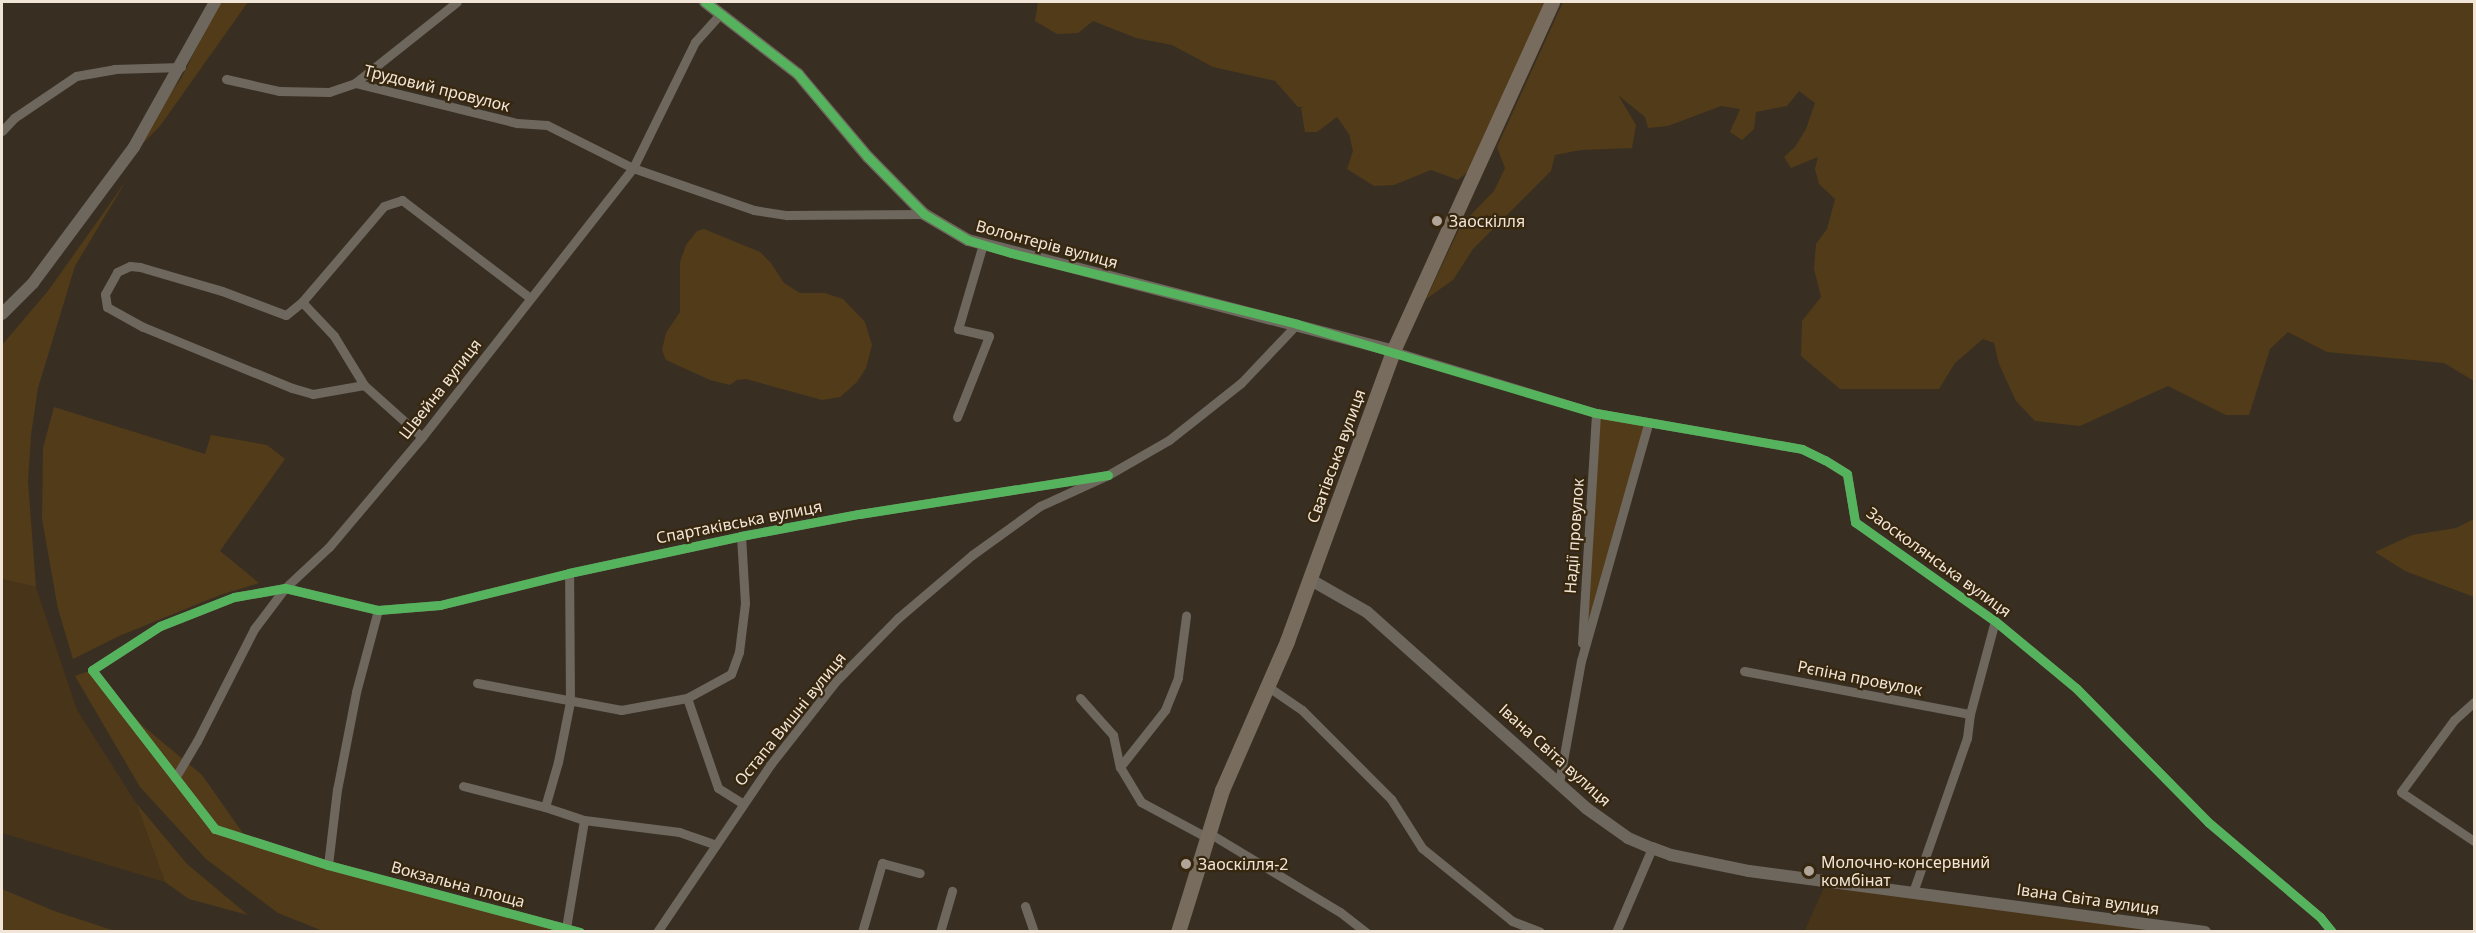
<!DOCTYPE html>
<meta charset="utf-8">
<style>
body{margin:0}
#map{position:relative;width:2476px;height:933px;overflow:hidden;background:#382f22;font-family:"Noto Sans",sans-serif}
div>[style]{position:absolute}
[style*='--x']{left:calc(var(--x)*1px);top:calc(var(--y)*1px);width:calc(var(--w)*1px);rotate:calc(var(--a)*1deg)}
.built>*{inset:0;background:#483418}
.green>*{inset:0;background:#523b19}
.minor>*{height:9px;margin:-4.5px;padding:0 4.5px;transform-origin:4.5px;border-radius:4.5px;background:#6e675e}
.tertiary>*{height:12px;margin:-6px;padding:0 6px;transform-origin:6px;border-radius:6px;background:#6e675e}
.primary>*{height:15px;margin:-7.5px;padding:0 7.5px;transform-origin:7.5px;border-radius:7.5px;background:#776c5d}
.cycleway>*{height:9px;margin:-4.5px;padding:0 4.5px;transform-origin:4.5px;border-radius:4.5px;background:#56b35d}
.dots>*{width:16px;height:16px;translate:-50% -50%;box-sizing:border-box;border:3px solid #37270f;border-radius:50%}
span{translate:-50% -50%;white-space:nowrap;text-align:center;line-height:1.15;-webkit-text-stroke:4.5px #37270f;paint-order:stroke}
.street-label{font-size:16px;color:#f0e5d7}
.poi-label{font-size:16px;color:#f0e5d7}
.left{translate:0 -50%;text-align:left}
.frame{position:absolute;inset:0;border:3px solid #f0e5d7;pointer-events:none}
</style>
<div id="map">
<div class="built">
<i style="clip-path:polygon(2px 579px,36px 587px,77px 710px,136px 803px,165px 882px,2px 833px)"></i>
<i style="clip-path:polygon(1827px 881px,2187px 932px,1804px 932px)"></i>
</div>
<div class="green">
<i style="clip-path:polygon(219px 2px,248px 2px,160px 126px,116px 171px,182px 77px)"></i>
<i style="clip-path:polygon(1038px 2px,1548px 2px,1471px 169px,1458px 180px,1431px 170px,1394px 185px,1374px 186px,1347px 169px,1353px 151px,1349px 134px,1337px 117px,1317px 132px,1305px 132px,1301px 108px,1304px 107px,1298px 107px,1275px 81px,1213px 67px,1172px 45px,1136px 38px,1093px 21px,1078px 33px,1057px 34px,1035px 21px)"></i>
<i style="clip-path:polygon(1563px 2px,2474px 2px,2474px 381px,2444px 363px,2327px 352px,2288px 332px,2270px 349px,2249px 415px,2226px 415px,2168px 386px,2080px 426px,2035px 421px,2016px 401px,1999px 364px,1994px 343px,1983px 339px,1955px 363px,1939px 389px,1840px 389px,1801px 356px,1802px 321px,1821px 297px,1814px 269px,1816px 244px,1827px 229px,1835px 199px,1819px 184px,1815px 169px,1818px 157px,1791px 168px,1784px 157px,1795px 147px,1806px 129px,1815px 103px,1799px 91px,1787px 106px,1756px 112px,1754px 129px,1742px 140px,1730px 132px,1740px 109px,1721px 106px,1668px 126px,1648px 128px,1645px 117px,1618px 95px,1636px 125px,1632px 148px,1581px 150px,1555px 155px,1551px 171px,1473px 249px,1453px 280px,1426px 299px,1461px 225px,1494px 191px,1505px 168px,1497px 147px)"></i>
<i style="clip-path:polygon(126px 181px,75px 266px,38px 388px,31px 435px,28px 481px,36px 587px,2px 579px,2px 345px,48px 291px)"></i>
<i style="clip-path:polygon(704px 229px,760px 252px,771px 263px,784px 283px,800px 293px,825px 293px,843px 299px,865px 322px,872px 345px,866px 368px,857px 382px,840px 397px,822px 400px,746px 379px,737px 380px,730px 385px,710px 380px,666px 360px,662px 350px,666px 333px,680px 312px,680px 262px,686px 245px,697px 231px)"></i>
<i style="clip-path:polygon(54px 407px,205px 454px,211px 435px,267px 445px,285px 459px,220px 551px,259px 583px,220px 595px,119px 636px,73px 659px,58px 609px,42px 519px,43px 448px)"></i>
<i style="clip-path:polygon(1596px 413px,1648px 424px,1581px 661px)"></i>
<i style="clip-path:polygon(2474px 519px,2474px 597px,2405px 571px,2375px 552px,2412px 535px,2456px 528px)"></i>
<i style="clip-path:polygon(92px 670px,143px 726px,202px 775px,247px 839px,579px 931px,323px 931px,278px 913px,206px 859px,140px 787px,75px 676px)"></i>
<i style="clip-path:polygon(136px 803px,187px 864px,248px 915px,189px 899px,165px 882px)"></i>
<i style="clip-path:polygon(2px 889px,54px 911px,115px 931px,2px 931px)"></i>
</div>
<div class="minor">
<i style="--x:226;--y:79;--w:54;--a:12.8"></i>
<i style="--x:279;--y:91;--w:50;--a:1.1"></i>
<i style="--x:329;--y:92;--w:28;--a:-19"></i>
<i style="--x:355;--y:83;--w:167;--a:13.9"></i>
<i style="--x:517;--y:123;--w:30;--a:4"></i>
<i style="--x:547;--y:125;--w:96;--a:26.6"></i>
<i style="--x:633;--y:168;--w:128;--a:19.1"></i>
<i style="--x:754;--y:210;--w:33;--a:9"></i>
<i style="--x:787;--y:215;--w:137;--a:-0.4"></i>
<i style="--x:355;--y:83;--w:130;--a:-38.5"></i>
<i style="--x:2;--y:131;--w:18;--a:-47"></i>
<i style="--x:14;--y:118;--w:75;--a:-34.1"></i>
<i style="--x:76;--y:76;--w:39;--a:-10"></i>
<i style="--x:114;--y:69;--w:67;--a:-1.7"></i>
<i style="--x:302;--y:302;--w:47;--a:46.7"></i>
<i style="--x:334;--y:336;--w:57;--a:58.5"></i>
<i style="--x:364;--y:385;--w:78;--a:41.9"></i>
<i style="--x:1393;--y:351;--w:212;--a:17"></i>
<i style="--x:1596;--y:413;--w:209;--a:9.9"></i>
<i style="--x:1802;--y:449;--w:25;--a:26"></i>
<i style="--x:1825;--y:460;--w:26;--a:32"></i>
<i style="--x:1847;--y:474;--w:49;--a:80.5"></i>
<i style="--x:1855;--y:522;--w:171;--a:35.3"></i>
<i style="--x:1995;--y:621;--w:105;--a:39.6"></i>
<i style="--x:2076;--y:688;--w:188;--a:45.4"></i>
<i style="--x:2208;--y:822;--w:147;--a:40.3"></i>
<i style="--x:2320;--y:917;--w:19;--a:51"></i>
<i style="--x:364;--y:385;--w:52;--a:170"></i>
<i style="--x:313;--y:394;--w:22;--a:-164"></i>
<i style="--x:292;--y:388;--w:161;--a:-157.7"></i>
<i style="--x:143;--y:327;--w:41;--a:-150.9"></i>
<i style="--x:107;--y:307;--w:13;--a:-99"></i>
<i style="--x:105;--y:294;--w:25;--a:-61"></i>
<i style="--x:117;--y:272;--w:14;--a:-25"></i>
<i style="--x:130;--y:266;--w:10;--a:6"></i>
<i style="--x:140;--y:267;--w:85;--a:16.3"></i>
<i style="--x:222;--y:291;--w:68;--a:20.6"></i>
<i style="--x:286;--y:315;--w:21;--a:-39"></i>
<i style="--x:302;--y:302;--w:126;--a:-49.5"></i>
<i style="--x:384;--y:206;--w:19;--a:-18"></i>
<i style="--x:402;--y:200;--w:161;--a:37.4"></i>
<i style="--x:957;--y:417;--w:87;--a:-68.4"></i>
<i style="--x:989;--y:336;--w:32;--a:-167"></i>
<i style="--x:958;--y:329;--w:89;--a:-73.6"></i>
<i style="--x:1582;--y:643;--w:230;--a:-86.5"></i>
<i style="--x:1744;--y:671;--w:230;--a:10.8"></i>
<i style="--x:477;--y:683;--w:147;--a:10.6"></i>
<i style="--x:621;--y:710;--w:67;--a:-10.3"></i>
<i style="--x:687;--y:698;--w:50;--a:-28.6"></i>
<i style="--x:731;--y:674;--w:23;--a:-70"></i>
<i style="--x:739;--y:652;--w:49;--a:-83"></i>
<i style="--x:745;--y:603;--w:67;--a:-93.4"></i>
<i style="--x:1267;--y:686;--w:42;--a:34.4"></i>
<i style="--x:1302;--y:710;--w:126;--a:45"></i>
<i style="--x:1391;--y:799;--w:58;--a:57.7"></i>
<i style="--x:1422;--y:848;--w:116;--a:39"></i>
<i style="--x:1512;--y:921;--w:30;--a:21"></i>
<i style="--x:687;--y:698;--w:95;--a:71"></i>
<i style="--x:718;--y:788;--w:28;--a:32"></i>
<i style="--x:1080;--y:698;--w:50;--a:48.3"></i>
<i style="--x:1113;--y:735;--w:33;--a:78"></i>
<i style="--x:1120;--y:767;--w:41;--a:59"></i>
<i style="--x:1141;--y:802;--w:76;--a:28.2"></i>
<i style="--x:2474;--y:702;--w:27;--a:138"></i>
<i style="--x:2454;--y:720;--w:89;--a:126.4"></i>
<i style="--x:2401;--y:792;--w:88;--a:33.9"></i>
<i style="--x:1120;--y:767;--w:73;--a:-51.7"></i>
<i style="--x:1165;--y:710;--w:35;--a:-68"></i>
<i style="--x:1178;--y:677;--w:62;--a:-82.5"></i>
<i style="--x:175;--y:778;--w:43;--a:-59.3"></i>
<i style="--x:197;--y:741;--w:126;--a:-63"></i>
<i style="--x:254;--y:629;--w:51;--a:-52.9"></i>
<i style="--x:285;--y:588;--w:60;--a:-43"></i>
<i style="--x:329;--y:547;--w:144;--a:-49.8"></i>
<i style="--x:422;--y:437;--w:342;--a:-51.9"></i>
<i style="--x:633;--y:168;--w:140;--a:-63.8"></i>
<i style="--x:695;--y:42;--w:39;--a:-48"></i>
<i style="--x:1559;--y:783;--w:124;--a:-79.8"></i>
<i style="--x:1581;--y:661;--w:246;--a:-74.2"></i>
<i style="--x:463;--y:786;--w:85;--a:14.4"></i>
<i style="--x:545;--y:807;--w:41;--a:18.4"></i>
<i style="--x:584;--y:820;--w:96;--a:7.2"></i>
<i style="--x:679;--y:832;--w:39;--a:19"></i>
<i style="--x:545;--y:807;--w:47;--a:-73.9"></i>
<i style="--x:558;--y:762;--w:61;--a:-78.7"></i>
<i style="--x:570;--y:702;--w:129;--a:-90.4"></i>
<i style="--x:1209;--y:833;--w:153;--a:31.1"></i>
<i style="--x:1340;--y:912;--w:33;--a:38"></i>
<i style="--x:328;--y:865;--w:76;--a:-83.2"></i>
<i style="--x:337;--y:790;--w:100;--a:-79"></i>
<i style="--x:356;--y:692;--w:85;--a:-75"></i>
<i style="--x:1913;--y:892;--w:163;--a:-70.7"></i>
<i style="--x:1967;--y:738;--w:24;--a:-83"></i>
<i style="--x:1970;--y:714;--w:96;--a:-75"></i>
<i style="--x:1025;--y:906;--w:28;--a:71"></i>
<i style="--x:566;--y:928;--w:109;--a:-80.5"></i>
<i style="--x:580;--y:932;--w:261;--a:-165.1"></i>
<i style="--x:328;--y:865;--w:119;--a:-162.3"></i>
<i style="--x:215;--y:829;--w:201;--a:-127.7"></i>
<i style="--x:92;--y:670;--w:81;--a:-32.9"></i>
<i style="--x:160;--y:626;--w:79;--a:-21.4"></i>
<i style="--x:234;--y:597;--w:52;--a:-10"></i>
<i style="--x:285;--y:588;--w:96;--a:13.3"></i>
<i style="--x:378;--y:610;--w:62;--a:-4.6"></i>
<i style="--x:440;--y:605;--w:133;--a:-13.9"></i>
<i style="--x:569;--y:573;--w:176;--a:-12.1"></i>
<i style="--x:741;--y:536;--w:120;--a:-10.6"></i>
<i style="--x:859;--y:514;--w:252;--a:-8.9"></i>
<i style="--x:657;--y:932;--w:202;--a:-55.9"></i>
<i style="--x:770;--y:765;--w:105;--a:-51.9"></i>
<i style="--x:835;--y:682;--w:90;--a:-45.5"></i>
<i style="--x:898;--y:618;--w:97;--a:-40.4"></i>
<i style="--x:972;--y:555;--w:84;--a:-35.8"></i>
<i style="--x:1040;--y:506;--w:75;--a:-24.5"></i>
<i style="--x:1108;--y:475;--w:70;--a:-29.8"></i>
<i style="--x:1169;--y:440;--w:92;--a:-38.4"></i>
<i style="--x:1241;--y:383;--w:81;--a:-46.5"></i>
<i style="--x:862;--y:932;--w:72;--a:-73.8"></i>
<i style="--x:882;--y:863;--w:39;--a:15"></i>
<i style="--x:940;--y:932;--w:43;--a:-73.7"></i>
<i style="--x:1616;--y:932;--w:91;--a:-66.8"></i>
</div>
<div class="tertiary">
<i style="--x:705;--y:2;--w:118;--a:37.7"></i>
<i style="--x:798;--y:74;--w:109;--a:49.9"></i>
<i style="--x:868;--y:157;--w:80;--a:45.5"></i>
<i style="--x:924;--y:214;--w:51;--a:30.6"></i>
<i style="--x:968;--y:240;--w:439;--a:14.6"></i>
<i style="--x:2;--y:314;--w:44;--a:-45"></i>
<i style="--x:33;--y:283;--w:169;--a:-53.4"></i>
<i style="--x:134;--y:147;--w:166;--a:-60.8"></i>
<i style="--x:1311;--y:580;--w:64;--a:29.7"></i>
<i style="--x:1367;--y:612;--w:294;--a:41.8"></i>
<i style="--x:1586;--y:808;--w:52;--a:35.5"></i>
<i style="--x:1628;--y:838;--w:26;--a:23"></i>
<i style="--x:1652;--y:848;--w:20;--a:20"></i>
<i style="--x:1671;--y:855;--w:80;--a:11.6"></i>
<i style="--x:1749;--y:871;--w:460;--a:7.6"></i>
</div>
<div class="primary">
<i style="--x:1178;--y:932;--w:149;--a:-72.8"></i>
<i style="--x:1222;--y:790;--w:163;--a:-66.4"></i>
<i style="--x:1287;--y:641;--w:309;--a:-69.9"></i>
<i style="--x:1393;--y:351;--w:384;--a:-65.5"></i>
</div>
<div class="cycleway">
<i style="--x:705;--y:2;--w:118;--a:37.7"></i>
<i style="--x:798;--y:74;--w:109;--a:49.9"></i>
<i style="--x:868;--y:157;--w:80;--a:45.5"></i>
<i style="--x:924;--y:214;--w:51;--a:30.6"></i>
<i style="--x:968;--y:240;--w:45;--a:16.8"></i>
<i style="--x:1011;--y:253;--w:295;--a:13.9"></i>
<i style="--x:1297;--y:324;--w:312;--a:16.6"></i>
<i style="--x:1596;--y:413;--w:209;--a:9.9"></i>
<i style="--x:1802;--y:449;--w:25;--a:26"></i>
<i style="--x:1825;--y:460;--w:26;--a:32"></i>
<i style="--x:1847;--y:474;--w:49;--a:80.5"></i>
<i style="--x:1855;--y:522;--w:171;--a:35.3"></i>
<i style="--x:1995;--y:621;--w:105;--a:39.6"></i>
<i style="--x:2076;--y:688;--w:188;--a:45.4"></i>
<i style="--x:2208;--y:822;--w:147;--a:40.3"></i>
<i style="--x:2320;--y:917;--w:19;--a:51"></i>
<i style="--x:580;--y:932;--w:261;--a:-165.1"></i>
<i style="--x:328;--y:865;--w:119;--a:-162.3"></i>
<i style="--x:215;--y:829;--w:201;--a:-127.7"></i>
<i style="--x:92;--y:670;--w:81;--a:-32.9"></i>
<i style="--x:160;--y:626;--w:79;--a:-21.4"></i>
<i style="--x:234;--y:597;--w:52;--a:-10"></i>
<i style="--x:285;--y:588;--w:96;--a:13.3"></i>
<i style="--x:378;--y:610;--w:62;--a:-4.6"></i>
<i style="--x:440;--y:605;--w:133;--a:-13.9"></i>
<i style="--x:569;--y:573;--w:176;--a:-12.1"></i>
<i style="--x:741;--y:536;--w:120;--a:-10.6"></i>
<i style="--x:859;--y:514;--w:252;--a:-8.9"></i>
</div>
<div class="dots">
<i style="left:1437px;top:221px;background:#b0a598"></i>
<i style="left:1186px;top:864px;background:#b0a598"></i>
<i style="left:1809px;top:871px;background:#b0a598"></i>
</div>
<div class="street-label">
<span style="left:437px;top:88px;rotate:14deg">Трудовий провулок</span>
<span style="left:1047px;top:244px;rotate:15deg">Волонтерів вулиця</span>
<span style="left:440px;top:389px;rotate:-52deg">Швейна вулиця</span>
<span style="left:1336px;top:456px;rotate:-70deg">Сватівська вулиця</span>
<span style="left:739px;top:522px;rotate:-11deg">Спартаківська вулиця</span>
<span style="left:1574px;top:536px;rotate:-86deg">Надії провулок</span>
<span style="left:1939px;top:562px;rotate:36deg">Заосколянська вулиця</span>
<span style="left:1860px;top:678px;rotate:11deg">Рєпіна провулок</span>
<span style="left:790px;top:719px;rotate:-51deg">Остапа Вишні вулиця</span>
<span style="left:1555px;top:755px;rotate:42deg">Івана Світа вулиця</span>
<span style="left:458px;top:884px;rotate:15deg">Вокзальна площа</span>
<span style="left:2088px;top:899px;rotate:8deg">Івана Світа вулиця</span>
</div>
<div class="poi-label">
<span class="left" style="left:1449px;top:221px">Заоскілля</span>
<span class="left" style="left:1821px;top:871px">Молочно-консервний<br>комбінат</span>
<span class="left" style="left:1198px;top:864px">Заоскілля-2</span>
</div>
<div class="frame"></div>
</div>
